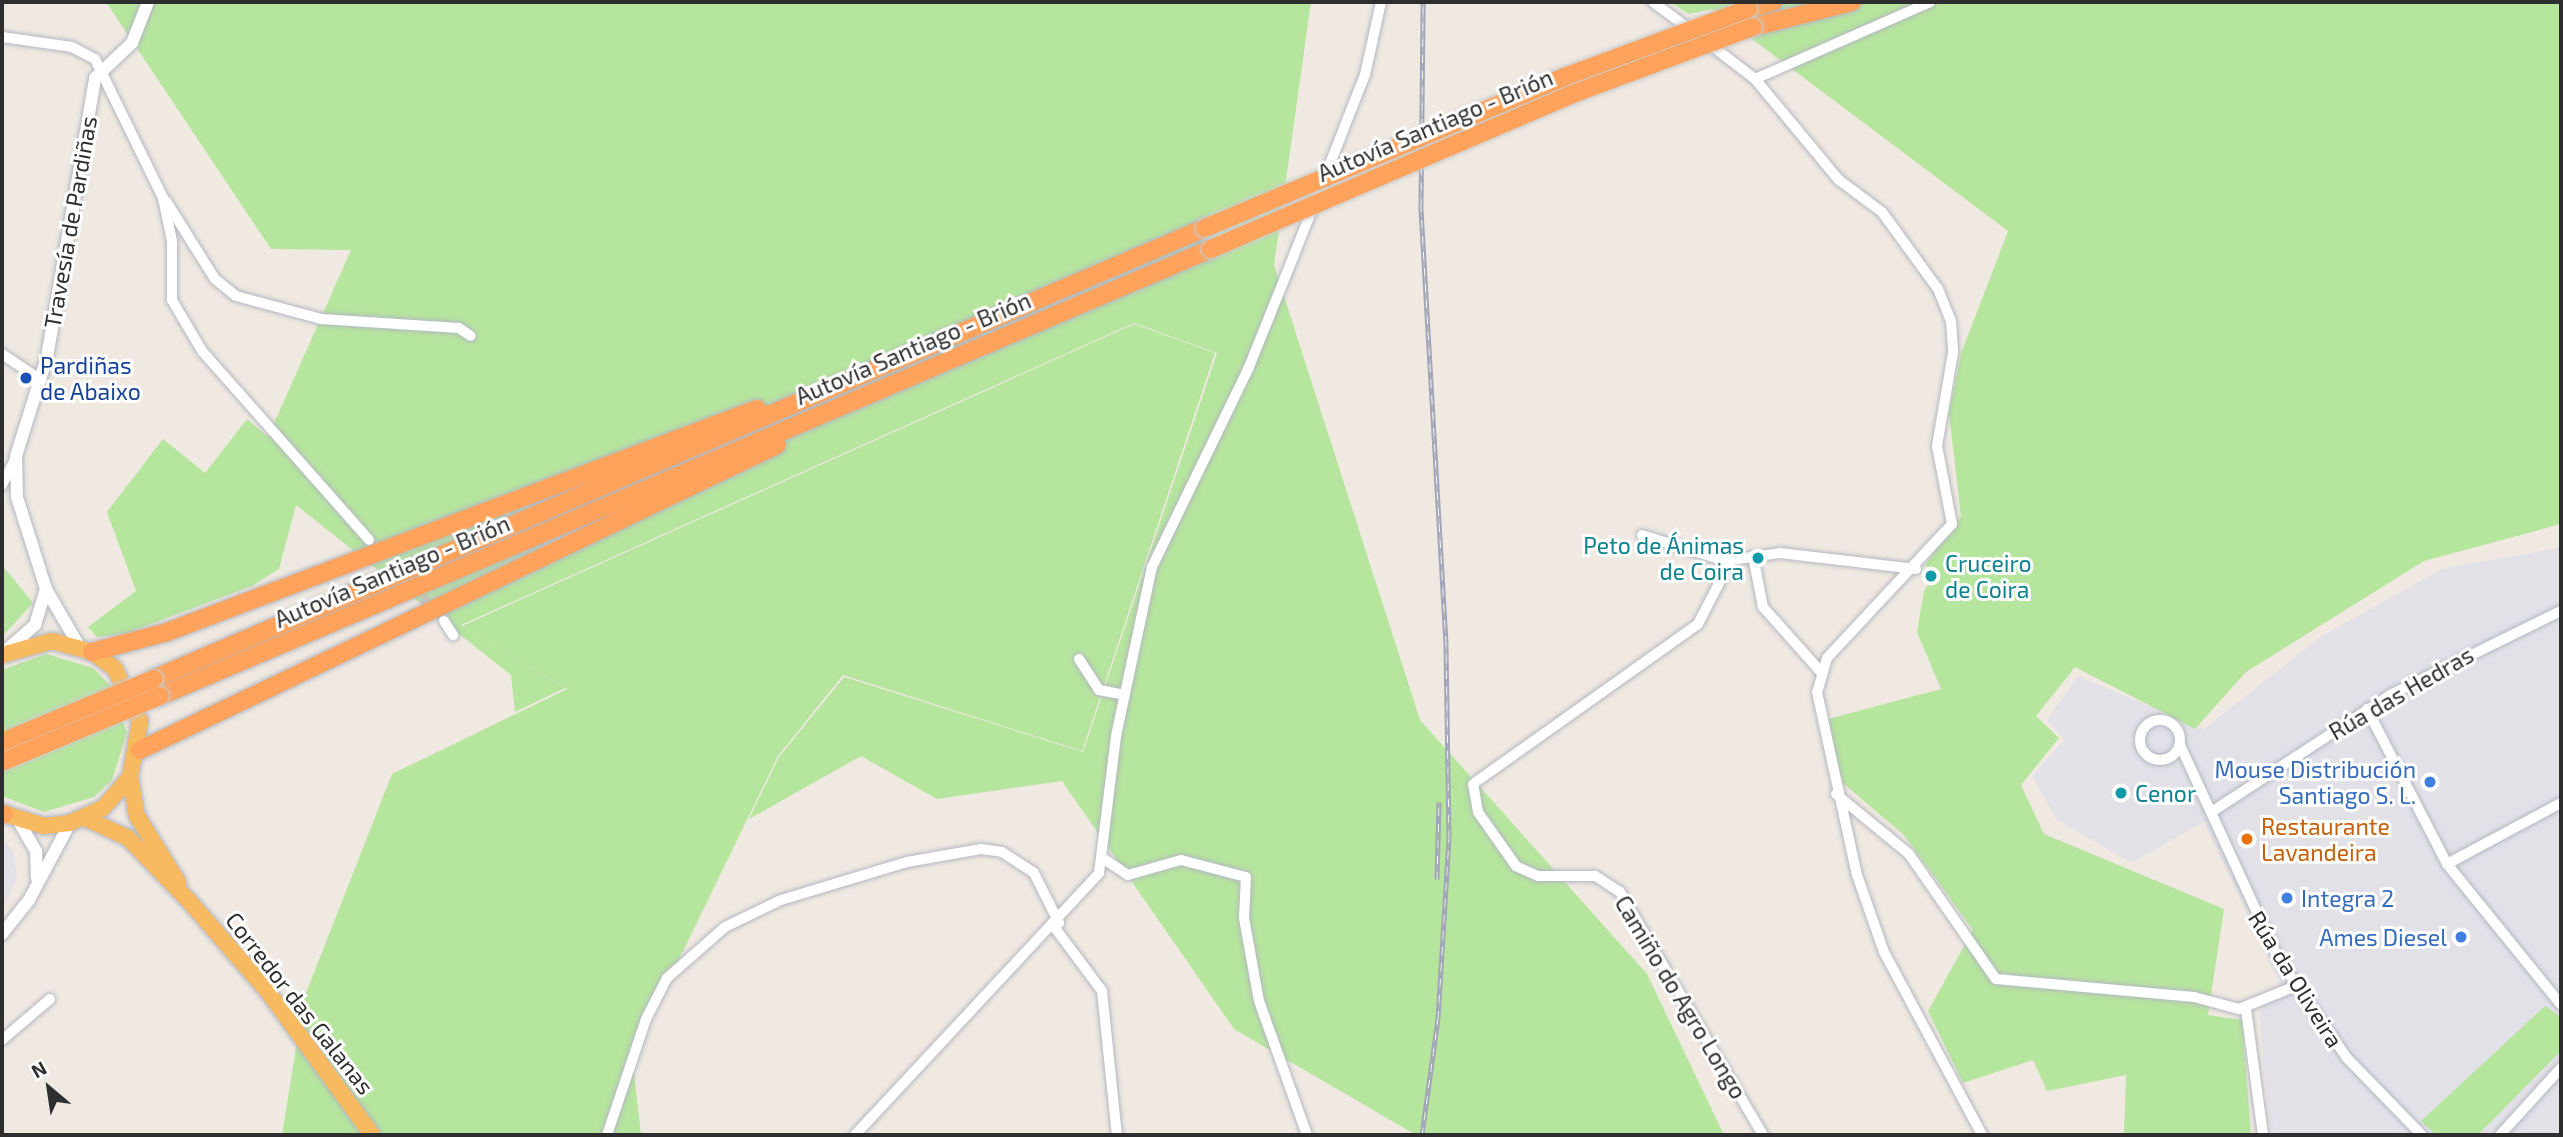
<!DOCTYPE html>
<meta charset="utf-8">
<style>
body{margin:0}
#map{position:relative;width:2563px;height:1137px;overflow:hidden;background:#efe9e1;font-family:"Exo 2",sans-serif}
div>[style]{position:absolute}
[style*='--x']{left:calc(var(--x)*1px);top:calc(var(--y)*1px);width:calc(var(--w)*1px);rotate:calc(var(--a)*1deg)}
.industrial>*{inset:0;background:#e3e1e8}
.green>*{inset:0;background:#b6e59e}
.minor-tunnel>*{height:10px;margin-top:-5px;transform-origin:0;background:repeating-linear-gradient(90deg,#c8c4bd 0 10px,transparent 0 15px)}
.roads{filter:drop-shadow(0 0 2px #b4b7c1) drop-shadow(0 0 2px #b4b7c1)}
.minor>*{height:10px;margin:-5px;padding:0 5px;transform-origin:5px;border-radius:5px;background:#fff}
.minor>.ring{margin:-5px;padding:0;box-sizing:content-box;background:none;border:10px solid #fff;border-radius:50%}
.tertiary>*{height:12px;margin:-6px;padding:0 6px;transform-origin:6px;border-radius:6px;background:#fff}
.trunk>*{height:16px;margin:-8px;padding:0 8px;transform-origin:8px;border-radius:8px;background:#f8ba60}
.motorway>*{height:18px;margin:-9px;padding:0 9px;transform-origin:9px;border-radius:9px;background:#ffa35c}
.rail>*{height:5px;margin-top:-2.5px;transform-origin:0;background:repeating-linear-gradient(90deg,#fff 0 8px,#a3a6b8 0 16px);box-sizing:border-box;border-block:2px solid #a3a6b8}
.bridges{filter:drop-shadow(0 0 2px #c9c9c9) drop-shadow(0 0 2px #c9c9c9)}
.motorway-bridge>*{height:18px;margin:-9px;padding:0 9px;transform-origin:9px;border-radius:9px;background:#ffa35c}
.dots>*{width:19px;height:19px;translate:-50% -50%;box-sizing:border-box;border:4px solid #fff;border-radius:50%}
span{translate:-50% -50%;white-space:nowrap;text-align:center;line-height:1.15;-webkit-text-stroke:6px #fff;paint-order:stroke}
.street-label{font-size:23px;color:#2e2e2e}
.transit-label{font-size:23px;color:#164399}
.left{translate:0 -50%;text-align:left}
.culture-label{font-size:23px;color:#0d838f}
.right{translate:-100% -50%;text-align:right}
.shop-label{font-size:23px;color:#366cbe}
.food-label{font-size:23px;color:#c56008}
.frame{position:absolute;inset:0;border:4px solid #2e2e2e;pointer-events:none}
.north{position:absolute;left:14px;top:1053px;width:70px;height:70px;-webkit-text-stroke:5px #fff;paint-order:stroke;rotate:331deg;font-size:19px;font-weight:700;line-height:28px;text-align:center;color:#2e2e2e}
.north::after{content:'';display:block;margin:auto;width:24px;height:32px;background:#2e2e2e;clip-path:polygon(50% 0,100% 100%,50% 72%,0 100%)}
</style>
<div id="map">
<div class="industrial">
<i style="clip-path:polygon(2561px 548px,2561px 1135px,2271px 1135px,2259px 1013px,2280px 982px,2204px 822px,2131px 863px,2056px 819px,2032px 776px,2064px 740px,2047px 720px,2078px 676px,2204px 729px,2320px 637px,2444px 568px)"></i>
<i style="clip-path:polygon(2px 839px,13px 851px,17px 878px,2px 911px)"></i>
</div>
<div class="green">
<i style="clip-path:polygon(106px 2px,1311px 2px,1274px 265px,1420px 720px,1647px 974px,1724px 1135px,1416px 1135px,1234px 1029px,1062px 781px,937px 799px,861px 756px,749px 819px,779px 757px,844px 677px,1083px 752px,1217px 353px,1134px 323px,461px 625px,565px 688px,515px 712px,511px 675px,296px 505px,279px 569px,252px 586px,124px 634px,97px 637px,88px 627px,136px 591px,107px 512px,163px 439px,205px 473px,247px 419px,268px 437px,351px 250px,271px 249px)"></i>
<i style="clip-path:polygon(1670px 2px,2561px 2px,2561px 524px,2424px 561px,2246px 672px,2195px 729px,2075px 667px,2036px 716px,2059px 738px,2021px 785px,2044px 834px,2224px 909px,2208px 1015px,2242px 1020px,2251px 1135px,2124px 1135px,2126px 1075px,2047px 1091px,2033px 1060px,1963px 1083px,1928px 1011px,1973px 930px,1904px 835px,1838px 779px,1828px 719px,1941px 689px,1917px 632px,1924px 591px,1934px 575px,1925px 565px,1961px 516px,1949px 413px,1961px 354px,2008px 231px,1712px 9px,1689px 14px)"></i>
<i style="clip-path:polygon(1134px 324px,1215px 353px,1082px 751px,843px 675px,778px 756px,632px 1056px,641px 1135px,282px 1135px,304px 998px,392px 774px,567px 689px,462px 626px)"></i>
<i style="clip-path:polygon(2px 565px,33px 603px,2px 637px)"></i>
<i style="clip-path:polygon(46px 654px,93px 668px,111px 686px,127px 733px,112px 780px,94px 797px,44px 812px,2px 796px,2px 670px)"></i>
<i style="clip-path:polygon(2545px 1006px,2561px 1017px,2561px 1051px,2478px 1135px,2436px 1135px,2421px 1121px)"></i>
</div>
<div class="minor-tunnel">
<i style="--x:379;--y:551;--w:34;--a:47"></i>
<i style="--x:412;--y:587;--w:47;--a:46.7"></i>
</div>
<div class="roads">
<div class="minor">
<i style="--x:1653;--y:2;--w:49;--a:36.6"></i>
<i style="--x:2;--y:37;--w:71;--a:8.1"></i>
<i style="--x:72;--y:47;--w:26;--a:28"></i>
<i style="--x:95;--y:59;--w:155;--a:63.9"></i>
<i style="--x:163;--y:198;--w:44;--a:78.2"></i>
<i style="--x:172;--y:241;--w:59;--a:90"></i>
<i style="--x:172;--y:300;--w:59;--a:59.5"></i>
<i style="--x:202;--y:351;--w:252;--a:48.5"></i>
<i style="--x:1707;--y:42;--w:61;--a:37.6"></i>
<i style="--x:1755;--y:79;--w:131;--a:50.3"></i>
<i style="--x:1839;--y:180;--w:54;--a:36.7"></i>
<i style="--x:1882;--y:212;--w:95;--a:54"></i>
<i style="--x:1938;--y:289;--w:35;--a:68"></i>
<i style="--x:1951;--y:321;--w:32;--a:86"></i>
<i style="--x:1953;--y:353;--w:94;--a:99.8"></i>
<i style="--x:1937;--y:446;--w:79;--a:79.1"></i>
<i style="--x:1952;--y:524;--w:183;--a:133"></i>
<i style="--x:1827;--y:658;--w:35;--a:106"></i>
<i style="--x:1817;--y:692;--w:187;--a:77.7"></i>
<i style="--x:1857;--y:875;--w:82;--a:70.7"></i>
<i style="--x:1884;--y:952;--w:208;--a:61.8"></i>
<i style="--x:1755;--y:79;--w:191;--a:-23.7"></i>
<i style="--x:166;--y:201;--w:92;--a:57.9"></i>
<i style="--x:215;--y:279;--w:27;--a:39"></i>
<i style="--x:236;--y:296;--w:88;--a:15.1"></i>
<i style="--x:321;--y:319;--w:138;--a:3.7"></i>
<i style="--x:459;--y:328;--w:14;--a:34"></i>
<i style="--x:2;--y:354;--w:47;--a:33.7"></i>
<i style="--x:2;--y:485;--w:31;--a:-63"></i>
<i style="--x:1642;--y:535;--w:91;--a:17.2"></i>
<i style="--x:1753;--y:556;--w:52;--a:78.9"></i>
<i style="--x:1763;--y:607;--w:86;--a:48.3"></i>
<i style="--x:444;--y:621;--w:17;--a:57"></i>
<i style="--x:1079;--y:659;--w:37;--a:57"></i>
<i style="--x:1099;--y:690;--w:26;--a:11"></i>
<i style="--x:2367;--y:709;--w:174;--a:62.7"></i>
<i style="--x:2447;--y:864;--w:181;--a:51"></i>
<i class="ring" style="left:2140px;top:720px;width:30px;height:30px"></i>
<i style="--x:2180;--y:745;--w:234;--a:65.3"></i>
<i style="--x:2278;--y:958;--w:121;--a:55.4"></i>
<i style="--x:2347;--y:1058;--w:107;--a:45.8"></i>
<i style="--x:1836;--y:794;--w:94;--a:39.4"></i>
<i style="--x:1909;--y:854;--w:152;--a:55.2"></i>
<i style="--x:1996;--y:979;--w:199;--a:5.2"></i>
<i style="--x:2194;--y:997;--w:47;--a:14.9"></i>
<i style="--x:2239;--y:1009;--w:61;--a:-22"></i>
<i style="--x:2213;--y:811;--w:212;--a:-33.2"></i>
<i style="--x:2390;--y:695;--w:191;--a:-26.2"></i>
<i style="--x:1104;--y:859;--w:29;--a:34"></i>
<i style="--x:1128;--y:875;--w:55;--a:-15.8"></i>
<i style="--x:1181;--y:860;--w:67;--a:14.7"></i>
<i style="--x:1246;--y:877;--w:41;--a:92.8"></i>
<i style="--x:1244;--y:918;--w:84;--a:79.8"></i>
<i style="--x:1259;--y:1001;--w:142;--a:70.3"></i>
<i style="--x:2447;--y:864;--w:129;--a:-28.2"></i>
<i style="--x:1055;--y:928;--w:79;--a:53.3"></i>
<i style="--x:1102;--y:991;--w:145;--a:84.1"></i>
<i style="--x:2246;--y:1009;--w:127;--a:82.3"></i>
<i style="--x:2;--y:1040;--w:63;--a:-40.5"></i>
<i style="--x:607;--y:1135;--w:122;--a:-71.4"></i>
<i style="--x:646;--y:1019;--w:46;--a:-62.9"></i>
<i style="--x:667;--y:978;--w:77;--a:-41.3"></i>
<i style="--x:725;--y:927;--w:62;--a:-25.7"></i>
<i style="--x:781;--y:900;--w:132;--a:-16.8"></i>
<i style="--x:907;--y:862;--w:75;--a:-10"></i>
<i style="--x:981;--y:849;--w:21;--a:8"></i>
<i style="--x:1002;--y:852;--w:38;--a:33"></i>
<i style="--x:1034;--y:873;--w:56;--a:63.4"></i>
<i style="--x:855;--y:1135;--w:358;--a:-47"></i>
<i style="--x:1099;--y:873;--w:138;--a:-82.9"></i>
<i style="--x:1116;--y:736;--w:173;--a:-78"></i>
<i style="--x:1152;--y:567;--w:222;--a:-64.1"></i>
<i style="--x:1249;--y:367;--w:121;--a:-68.1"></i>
<i style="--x:1294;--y:255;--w:193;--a:-68.5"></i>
<i style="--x:1365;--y:75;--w:75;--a:-77.6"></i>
<i style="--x:1763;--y:1135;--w:282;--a:-120.5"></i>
<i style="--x:1620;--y:892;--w:30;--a:-147"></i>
<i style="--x:1595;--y:876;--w:57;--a:180"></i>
<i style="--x:1538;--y:876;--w:24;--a:-156"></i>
<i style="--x:1516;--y:866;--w:66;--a:-125.1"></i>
<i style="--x:1478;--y:812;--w:28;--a:-100"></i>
<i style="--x:1473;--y:784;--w:276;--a:-35.4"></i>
<i style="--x:1698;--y:624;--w:72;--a:-62.7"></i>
<i style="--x:1731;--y:560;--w:49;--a:-8.1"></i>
<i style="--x:1780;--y:553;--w:137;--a:6.7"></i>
<i style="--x:2500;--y:1135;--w:91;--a:-47.7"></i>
</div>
<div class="tertiary">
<i style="--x:79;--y:646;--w:66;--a:-120.1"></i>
<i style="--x:46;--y:589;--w:96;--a:-107.5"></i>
<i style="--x:17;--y:497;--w:41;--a:-91.4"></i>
<i style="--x:16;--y:456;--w:104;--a:-72.6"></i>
<i style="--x:47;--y:357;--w:283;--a:-80.2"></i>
<i style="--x:95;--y:78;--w:51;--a:-43.4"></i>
<i style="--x:132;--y:43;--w:44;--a:-68.7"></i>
<i style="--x:3;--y:653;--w:43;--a:-41.2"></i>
<i style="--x:35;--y:625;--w:38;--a:-73"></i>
<i style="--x:18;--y:820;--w:36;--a:60"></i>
<i style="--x:36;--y:851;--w:27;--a:88"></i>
<i style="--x:2;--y:934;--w:43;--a:-51.5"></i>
<i style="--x:29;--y:900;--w:87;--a:-62"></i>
</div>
<div class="trunk">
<i style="--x:2;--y:655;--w:52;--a:-15.6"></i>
<i style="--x:52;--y:641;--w:41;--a:15.4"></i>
<i style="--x:92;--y:652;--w:29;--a:36"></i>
<i style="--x:115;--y:669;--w:58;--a:64.3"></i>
<i style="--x:140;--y:721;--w:57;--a:100.1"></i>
<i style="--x:130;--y:777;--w:41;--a:131.1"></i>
<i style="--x:103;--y:808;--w:36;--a:156"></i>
<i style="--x:70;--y:823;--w:26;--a:173"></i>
<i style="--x:44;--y:826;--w:44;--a:-162.8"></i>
<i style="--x:130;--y:777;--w:40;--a:80"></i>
<i style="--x:137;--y:816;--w:78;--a:58.2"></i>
<i style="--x:85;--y:818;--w:47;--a:24.9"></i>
<i style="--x:128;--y:838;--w:89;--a:45.9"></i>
<i style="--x:190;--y:902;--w:121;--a:49"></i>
<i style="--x:269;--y:993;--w:175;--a:54"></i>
</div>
<div class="motorway">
<i style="--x:1748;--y:9;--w:26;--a:-16"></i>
<i style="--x:1753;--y:27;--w:102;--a:-14.2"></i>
<i style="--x:92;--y:652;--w:78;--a:-14.9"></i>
<i style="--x:167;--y:632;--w:631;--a:-20.7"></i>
<i style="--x:153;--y:679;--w:1145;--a:-23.21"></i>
<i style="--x:160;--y:696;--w:1142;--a:-23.04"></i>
<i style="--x:140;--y:750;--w:706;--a:-25.59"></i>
<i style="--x:2;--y:814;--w:2;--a:0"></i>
</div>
</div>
<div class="rail">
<i style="--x:1437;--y:879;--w:77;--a:-88.5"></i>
<i style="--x:1422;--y:1135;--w:118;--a:-82.2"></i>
<i style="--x:1438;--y:1018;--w:180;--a:-86.5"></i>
<i style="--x:1449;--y:838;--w:195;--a:-90.9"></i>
<i style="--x:1446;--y:643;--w:438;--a:-93.3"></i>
<i style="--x:1421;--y:206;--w:204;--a:-89.4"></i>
</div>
<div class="bridges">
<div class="motorway-bridge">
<i style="--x:1205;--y:228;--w:389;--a:-22.8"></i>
<i style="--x:1564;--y:77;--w:196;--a:-20.3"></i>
<i style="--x:1211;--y:249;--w:391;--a:-23.2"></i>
<i style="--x:1570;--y:95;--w:195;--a:-20.4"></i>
<i style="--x:2;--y:742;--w:164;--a:-22.6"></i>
<i style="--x:2;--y:762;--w:171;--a:-22.7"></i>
</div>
</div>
<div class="dots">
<i style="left:26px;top:378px;background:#1a4fb4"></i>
<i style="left:1758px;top:558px;background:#0f9aa8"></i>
<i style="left:1931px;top:576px;background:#0f9aa8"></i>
<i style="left:2430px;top:782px;background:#3f7fe0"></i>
<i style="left:2121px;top:793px;background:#0f9aa8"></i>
<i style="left:2247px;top:839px;background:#e8710a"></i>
<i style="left:2287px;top:898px;background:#3f7fe0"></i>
<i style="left:2461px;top:937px;background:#3f7fe0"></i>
</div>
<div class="street-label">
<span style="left:1435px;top:125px;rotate:-23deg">Autovía Santiago - Brión</span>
<span style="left:70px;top:222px;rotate:-80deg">Travesía de Pardiñas</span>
<span style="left:913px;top:348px;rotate:-23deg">Autovía Santiago - Brión</span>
<span style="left:392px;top:571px;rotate:-23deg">Autovía Santiago - Brión</span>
<span style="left:2401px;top:693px;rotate:-30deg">Rúa das Hedras</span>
<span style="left:2296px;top:979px;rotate:58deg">Rúa da Oliveira</span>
<span style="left:1681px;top:997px;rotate:59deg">Camiño do Agro Longo</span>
<span style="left:300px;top:1003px;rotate:52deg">Corredor das Galanas</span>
</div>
<div class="transit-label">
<span class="left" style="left:40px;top:378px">Pardiñas<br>de Abaixo</span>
</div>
<div class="culture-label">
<span class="right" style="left:1744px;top:558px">Peto de Ánimas<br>de Coira</span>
<span class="left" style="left:1945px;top:576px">Cruceiro<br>de Coira</span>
<span class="left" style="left:2135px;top:793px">Cenor</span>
</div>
<div class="shop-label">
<span class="right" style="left:2416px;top:782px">Mouse Distribución<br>Santiago S. L.</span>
<span class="left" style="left:2301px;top:898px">Integra 2</span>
<span class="right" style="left:2447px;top:937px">Ames Diesel</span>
</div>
<div class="food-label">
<span class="left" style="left:2261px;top:839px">Restaurante<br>Lavandeira</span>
</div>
<div class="frame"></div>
<div class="north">N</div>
</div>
